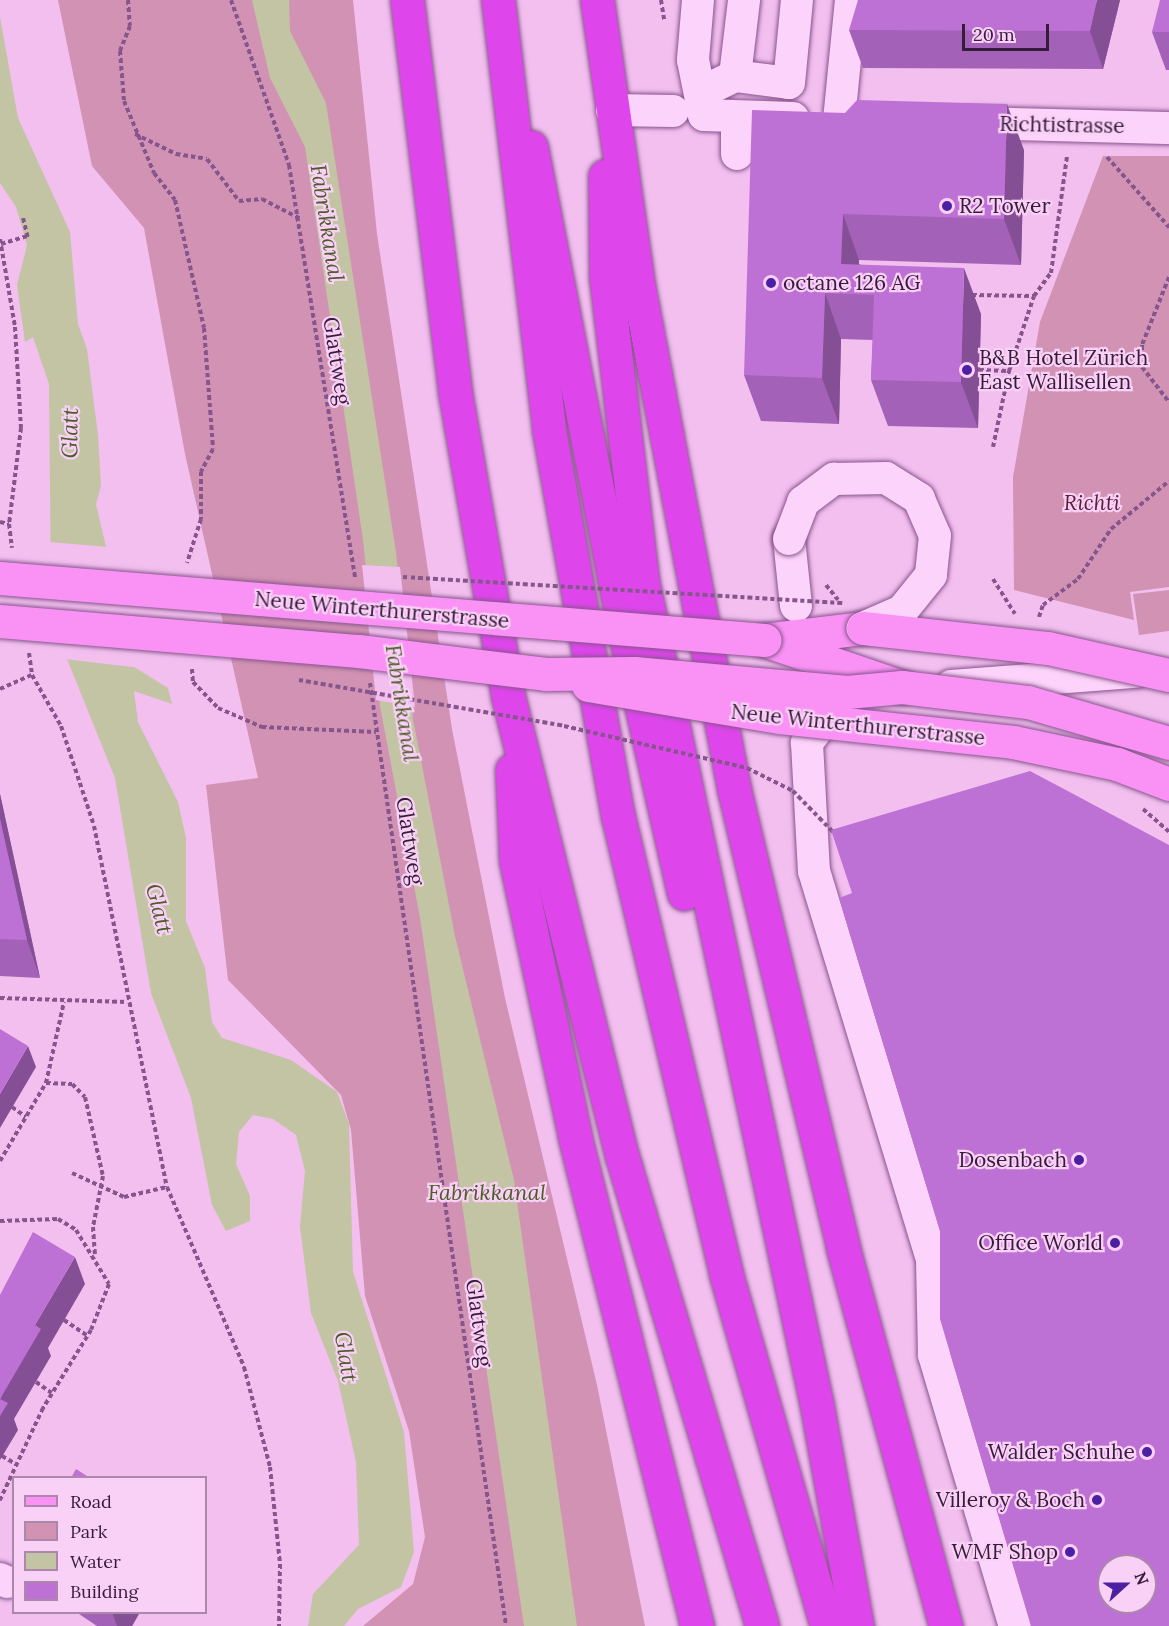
<!DOCTYPE html>
<meta charset="utf-8">
<style>
body{margin:0}
#map{position:relative;width:1169px;height:1626px;overflow:hidden;background:#f2bfef;font-family:Lora,serif}
div>[style]{position:absolute}
[style*='--x']{left:calc(var(--x)*1px);top:calc(var(--y)*1px);width:calc(var(--w)*1px);rotate:calc(var(--a)*1deg)}
.green>*{inset:0;background:#d292b3}
.water>*{inset:0;background:#c2c4a3}
.pier>*{inset:0;background:#f2bfef}
.path>*{height:4px;margin-top:-2px;transform-origin:0;background:repeating-linear-gradient(90deg,#87558d 0 4.5px,transparent 0 7.5px)}
.roads{filter:drop-shadow(0 0 2px #87558d) drop-shadow(0 0 2px #87558d)}
.minor>*{height:32px;margin:-16px;padding:0 16px;transform-origin:16px;border-radius:16px;background:#fcd3fa}
.major>*{height:33px;margin:-16.5px;padding:0 16.5px;transform-origin:16.5px;border-radius:16.5px;background:#fa92f5}
.highway>*{height:33px;margin:-16.5px;padding:0 16.5px;transform-origin:16.5px;border-radius:16.5px;background:#de46eb}
.path-bridge>*{height:4px;margin-top:-2px;transform-origin:0;background:repeating-linear-gradient(90deg,#87558d 0 4.5px,transparent 0 7.5px)}
.bridges{filter:drop-shadow(0 0 2px #87558d) drop-shadow(0 0 2px #87558d)}
.minor-bridge>*{height:32px;margin:-16px;padding:0 16px;transform-origin:16px;border-radius:16px;background:#fcd3fa}
.major-bridge>*{height:33px;margin:-16.5px;padding:0 16.5px;transform-origin:16.5px;border-radius:16.5px;background:#fa92f5}
.wall>*{inset:0;background:#a361b7}
.shaded-wall>*{inset:0;background:#854f95}
.building>*{inset:0;background:#be71d5}
.dots>*{width:16px;height:16px;translate:-50% -50%;box-sizing:border-box;border:3px solid #f9d0f6;border-radius:50%}
span{translate:-50% -50%;white-space:nowrap;text-align:center;line-height:1.15;-webkit-text-stroke:4.5px #f9d0f6;paint-order:stroke}
.street-label{font-size:21px;color:#361b3b}
.poi-label{font-size:21px;color:#361b3b}
.left{translate:0 -50%;text-align:left}
.right{translate:-100% -50%;text-align:right}
.park-label{font-size:21px;color:#5a2036;font-style:italic}
.water-label{font-size:22px;color:#4d5d29;font-style:italic}
.legend{position:absolute;left:12px;top:1476px;width:195px;height:138px;box-sizing:border-box;background:#f9d0f6;border:2px solid #ab88ab;margin:0;padding:8px 10px;list-style:none;font-size:18px;color:#361b3b}
.legend li{display:flex;align-items:center;gap:12px;height:30px}
.legend b{width:30px;border:2px solid #ab88ab}
.north{position:absolute;left:1097px;top:1554px;width:60px;height:60px;box-sizing:border-box;background:#f9d0f6;border:2px solid #ab88ab;border-radius:50%;rotate:69deg;font-size:16px;font-weight:700;line-height:24px;text-align:center;color:#361b3b}
.north::after{content:'';display:block;margin:auto;width:21px;height:27px;background:#4d1fa3;clip-path:polygon(50% 0,100% 100%,50% 72%,0 100%)}
.scale{position:absolute;left:962px;top:24px;width:87px;height:27px;box-sizing:border-box;border:3px solid #361b3b;border-top:0;padding-left:8px;font-size:18px;line-height:21px;white-space:nowrap;color:#361b3b;-webkit-text-stroke:4px #f9d0f6;paint-order:stroke}
</style>
<div id="map">
<div class="green">
<i style="clip-path:polygon(58px 0,353px 0,377px 234px,452px 729px,505px 998px,597px 1385px,645px 1626px,363px 1626px,413px 1584px,425px 1537px,409px 1431px,365px 1296px,351px 1130px,341px 1095px,228px 980px,206px 785px,258px 778px,185px 454px,144px 228px,92px 166px)"></i>
<i style="clip-path:polygon(1103px 156px,1169px 156px,1169px 587px,1130px 592px,1134px 620px,1014px 590px,1013px 477px,1040px 322px)"></i>
<i style="clip-path:polygon(1169px 590px,1169px 631px,1139px 635px,1133px 594px)"></i>
</div>
<div class="water">
<i style="clip-path:polygon(252px 0,289px 0,290px 31px,326px 103px,396px 552px,413px 719px,455px 936px,514px 1180px,577px 1626px,524px 1626px,420px 918px,380px 706px,363px 540px,305px 147px,270px 78px)"></i>
<i style="clip-path:polygon(0 17px,18px 118px,70px 232px,78px 324px,87px 349px,98px 435px,101px 486px,96px 504px,134px 667px,168px 688px,172px 704px,134px 691px,138px 722px,178px 802px,186px 838px,186px 921px,205px 968px,212px 1022px,222px 1038px,291px 1060px,337px 1092px,349px 1124px,353px 1272px,404px 1432px,414px 1552px,401px 1587px,358px 1609px,344px 1626px,308px 1626px,313px 1594px,359px 1545px,356px 1462px,338px 1381px,311px 1313px,300px 1227px,305px 1171px,296px 1135px,273px 1119px,253px 1115px,239px 1132px,236px 1164px,250px 1196px,250px 1221px,226px 1231px,212px 1205px,191px 1098px,151px 993px,115px 778px,61px 644px,51px 592px,49px 384px,33px 337px,25px 342px,17px 285px,27px 245px,16px 207px,0 183px)"></i>
</div>
<div class="pier">
<i style="clip-path:polygon(49px 542px,109px 547px,141px 668px,64px 659px,48px 593px)"></i>
<i style="clip-path:polygon(362px 565px,400px 567px,415px 707px,376px 700px)"></i>
</div>
<div class="path">
<i style="--x:128;--y:0;--w:26;--a:86"></i>
<i style="--x:130;--y:26;--w:27;--a:112"></i>
<i style="--x:120;--y:51;--w:50;--a:85.4"></i>
<i style="--x:124;--y:101;--w:78;--a:67.4"></i>
<i style="--x:154;--y:173;--w:34;--a:52"></i>
<i style="--x:175;--y:200;--w:131;--a:77.2"></i>
<i style="--x:204;--y:328;--w:121;--a:85.7"></i>
<i style="--x:213;--y:449;--w:26;--a:118"></i>
<i style="--x:201;--y:472;--w:47;--a:90"></i>
<i style="--x:201;--y:519;--w:46;--a:107.7"></i>
<i style="--x:231;--y:0;--w:175;--a:70.6"></i>
<i style="--x:289;--y:165;--w:418;--a:80.9"></i>
<i style="--x:661;--y:0;--w:20;--a:81"></i>
<i style="--x:135;--y:134;--w:46;--a:26"></i>
<i style="--x:176;--y:154;--w:31;--a:9"></i>
<i style="--x:207;--y:159;--w:53;--a:52.7"></i>
<i style="--x:239;--y:201;--w:23;--a:-5"></i>
<i style="--x:262;--y:199;--w:42;--a:27.2"></i>
<i style="--x:1107;--y:157;--w:94;--a:48.5"></i>
<i style="--x:23;--y:218;--w:21;--a:76"></i>
<i style="--x:0;--y:239;--w:89;--a:80.3"></i>
<i style="--x:15;--y:327;--w:101;--a:86.6"></i>
<i style="--x:21;--y:428;--w:97;--a:97.1"></i>
<i style="--x:9;--y:524;--w:24;--a:83"></i>
<i style="--x:1;--y:244;--w:28;--a:-17"></i>
<i style="--x:1169;--y:277;--w:73;--a:111.7"></i>
<i style="--x:1142;--y:345;--w:22;--a:90"></i>
<i style="--x:1142;--y:367;--w:44;--a:52.4"></i>
<i style="--x:972;--y:295;--w:62;--a:0.9"></i>
<i style="--x:979;--y:370;--w:30;--a:2"></i>
<i style="--x:1009;--y:371;--w:79;--a:-71.6"></i>
<i style="--x:1034;--y:296;--w:29;--a:-54"></i>
<i style="--x:1051;--y:273;--w:118;--a:-82.2"></i>
<i style="--x:993;--y:447;--w:78;--a:-78.1"></i>
<i style="--x:0;--y:522;--w:9;--a:13"></i>
<i style="--x:993;--y:579;--w:41;--a:57.8"></i>
<i style="--x:826;--y:585;--w:19;--a:51"></i>
<i style="--x:1039;--y:617;--w:13;--a:-72"></i>
<i style="--x:1043;--y:605;--w:44;--a:-36.6"></i>
<i style="--x:1078;--y:579;--w:60;--a:-56.6"></i>
<i style="--x:1111;--y:529;--w:75;--a:-39.6"></i>
<i style="--x:29;--y:653;--w:22;--a:82"></i>
<i style="--x:32;--y:675;--w:59;--a:60.4"></i>
<i style="--x:61;--y:726;--w:105;--a:71.7"></i>
<i style="--x:94;--y:826;--w:368;--a:78.6"></i>
<i style="--x:167;--y:1187;--w:196;--a:66.8"></i>
<i style="--x:244;--y:1367;--w:103;--a:75.4"></i>
<i style="--x:270;--y:1467;--w:98;--a:84.1"></i>
<i style="--x:280;--y:1564;--w:62;--a:90.9"></i>
<i style="--x:192;--y:669;--w:13;--a:86"></i>
<i style="--x:193;--y:682;--w:36;--a:46"></i>
<i style="--x:218;--y:708;--w:48;--a:23.4"></i>
<i style="--x:262;--y:727;--w:114;--a:2.5"></i>
<i style="--x:370;--y:683;--w:953;--a:81.79"></i>
<i style="--x:0;--y:689;--w:35;--a:-24"></i>
<i style="--x:1143;--y:809;--w:35;--a:41"></i>
<i style="--x:0;--y:998;--w:127;--a:1.8"></i>
<i style="--x:46;--y:1083;--w:26;--a:2"></i>
<i style="--x:72;--y:1084;--w:18;--a:45"></i>
<i style="--x:85;--y:1097;--w:81;--a:77.2"></i>
<i style="--x:103;--y:1176;--w:52;--a:101.1"></i>
<i style="--x:93;--y:1227;--w:30;--a:86"></i>
<i style="--x:12;--y:1107;--w:17;--a:36"></i>
<i style="--x:0;--y:1161;--w:91;--a:-59.5"></i>
<i style="--x:46;--y:1083;--w:83;--a:-77.5"></i>
<i style="--x:72;--y:1173;--w:57;--a:24.8"></i>
<i style="--x:124;--y:1197;--w:44;--a:-13.1"></i>
<i style="--x:0;--y:1221;--w:58;--a:-2"></i>
<i style="--x:58;--y:1219;--w:21;--a:31"></i>
<i style="--x:76;--y:1230;--w:63;--a:58.6"></i>
<i style="--x:109;--y:1284;--w:49;--a:111.4"></i>
<i style="--x:91;--y:1330;--w:92;--a:121.6"></i>
<i style="--x:43;--y:1408;--w:102;--a:115.1"></i>
<i style="--x:64;--y:1320;--w:29;--a:34"></i>
<i style="--x:36;--y:1382;--w:19;--a:35"></i>
<i style="--x:2;--y:1456;--w:16;--a:30"></i>
</div>
<div class="roads">
<div class="minor">
<i style="--x:698;--y:0;--w:60;--a:94.8"></i>
<i style="--x:693;--y:60;--w:56;--a:78.7"></i>
<i style="--x:704;--y:115;--w:89;--a:1.9"></i>
<i style="--x:735;--y:76;--w:77;--a:-83.2"></i>
<i style="--x:700;--y:93;--w:39;--a:-26"></i>
<i style="--x:735;--y:76;--w:54;--a:7.4"></i>
<i style="--x:789;--y:83;--w:83;--a:-84.5"></i>
<i style="--x:612;--y:110;--w:61;--a:0.9"></i>
<i style="--x:737;--y:117;--w:37;--a:90"></i>
<i style="--x:839;--y:120;--w:121;--a:-84.3"></i>
<i style="--x:972;--y:123;--w:197;--a:1.5"></i>
<i style="--x:789;--y:539;--w:67;--a:84"></i>
<i style="--x:951;--y:686;--w:185;--a:-4.4"></i>
<i style="--x:842;--y:710;--w:17;--a:155"></i>
<i style="--x:827;--y:717;--w:33;--a:128"></i>
<i style="--x:807;--y:743;--w:128;--a:86.9"></i>
<i style="--x:814;--y:871;--w:407;--a:73.1"></i>
<i style="--x:932;--y:1260;--w:95;--a:88.8"></i>
<i style="--x:934;--y:1355;--w:283;--a:73.4"></i>
<i style="--x:0;--y:1579;--w:8;--a:23"></i>
</div>
<div class="major">
<i style="--x:772;--y:639;--w:92;--a:-6.9"></i>
<i style="--x:764;--y:640;--w:146;--a:18.8"></i>
</div>
<div class="highway">
<i style="--x:407;--y:0;--w:395;--a:83"></i>
<i style="--x:455;--y:392;--w:309;--a:80.1"></i>
<i style="--x:508;--y:696;--w:474;--a:76.1"></i>
<i style="--x:622;--y:1156;--w:490;--a:73.4"></i>
<i style="--x:498;--y:0;--w:433;--a:83.2"></i>
<i style="--x:549;--y:430;--w:392;--a:79.9"></i>
<i style="--x:618;--y:816;--w:471;--a:76.7"></i>
<i style="--x:726;--y:1274;--w:366;--a:74"></i>
<i style="--x:597;--y:0;--w:293;--a:81.8"></i>
<i style="--x:639;--y:290;--w:508;--a:79.22"></i>
<i style="--x:734;--y:789;--w:472;--a:76.6"></i>
<i style="--x:843;--y:1248;--w:392;--a:74.8"></i>
<i style="--x:531;--y:147;--w:500;--a:79.05"></i>
<i style="--x:626;--y:638;--w:262;--a:77.2"></i>
<i style="--x:605;--y:176;--w:101;--a:89.4"></i>
<i style="--x:606;--y:277;--w:305;--a:83.2"></i>
<i style="--x:642;--y:580;--w:844;--a:78.04"></i>
<i style="--x:817;--y:1406;--w:224;--a:79.7"></i>
<i style="--x:512;--y:770;--w:91;--a:87.5"></i>
<i style="--x:516;--y:861;--w:282;--a:77.9"></i>
<i style="--x:575;--y:1137;--w:504;--a:75.99"></i>
</div>
</div>
<div class="path-bridge">
<i style="--x:403;--y:577;--w:443;--a:3.4"></i>
<i style="--x:299;--y:680;--w:269;--a:9.8"></i>
<i style="--x:564;--y:726;--w:188;--a:12.9"></i>
<i style="--x:747;--y:768;--w:51;--a:26.6"></i>
<i style="--x:793;--y:791;--w:60;--a:45.7"></i>
</div>
<div class="bridges">
<div class="minor-bridge">
<i style="--x:789;--y:539;--w:40;--a:-69"></i>
<i style="--x:803;--y:502;--w:39;--a:-37"></i>
<i style="--x:834;--y:479;--w:52;--a:-1.1"></i>
<i style="--x:886;--y:478;--w:39;--a:32"></i>
<i style="--x:919;--y:499;--w:40;--a:66.6"></i>
<i style="--x:935;--y:536;--w:39;--a:96"></i>
<i style="--x:931;--y:575;--w:46;--a:128.9"></i>
<i style="--x:902;--y:611;--w:43;--a:156.4"></i>
</div>
<div class="major-bridge">
<i style="--x:0;--y:578;--w:767;--a:4.64"></i>
<i style="--x:0;--y:621;--w:360;--a:4.8"></i>
<i style="--x:359;--y:651;--w:188;--a:7"></i>
<i style="--x:546;--y:674;--w:88;--a:-0.7"></i>
<i style="--x:634;--y:673;--w:214;--a:5.1"></i>
<i style="--x:847;--y:692;--w:55;--a:-5.2"></i>
<i style="--x:902;--y:687;--w:127;--a:6.8"></i>
<i style="--x:1028;--y:702;--w:147;--a:16.2"></i>
<i style="--x:863;--y:628;--w:186;--a:6.2"></i>
<i style="--x:1048;--y:648;--w:124;--a:12.6"></i>
<i style="--x:588;--y:685;--w:195;--a:9.5"></i>
<i style="--x:780;--y:717;--w:234;--a:6.1"></i>
<i style="--x:1013;--y:742;--w:106;--a:11.9"></i>
<i style="--x:1117;--y:764;--w:56;--a:21"></i>
</div>
</div>
<div class="wall">
<i style="clip-path:polygon(1120px 0,1103px 69px,863px 68px,849px 30px)"></i>
<i style="clip-path:polygon(1169px 0,1169px 70px,1166px 70px,1152px 32px)"></i>
<i style="clip-path:polygon(845px 113px,1024px 150px,1021px 265px,859px 260px,859px 264px,981px 314px,978px 428px,888px 426px,871px 380px,873px 340px,841px 339px,839px 424px,761px 421px,744px 375px)"></i>
<i style="clip-path:polygon(0 794px,40px 978px,0 976px)"></i>
<i style="clip-path:polygon(76px 1612px,140px 1612px,132px 1626px,97px 1626px)"></i>
</div>
<div class="shaded-wall">
<i style="clip-path:polygon(1097px 0,1120px 0,1103px 69px,1090px 31px)"></i>
<i style="clip-path:polygon(1007px 104px,1024px 150px,1021px 265px,1004px 219px)"></i>
<i style="clip-path:polygon(843px 214px,859px 260px,858px 294px,841px 264px)"></i>
<i style="clip-path:polygon(964px 268px,981px 314px,978px 428px,961px 382px)"></i>
<i style="clip-path:polygon(825px 293px,841px 339px,839px 424px,822px 378px)"></i>
<i style="clip-path:polygon(0 794px,40px 978px,27px 940px,0 819px)"></i>
<i style="clip-path:polygon(28px 1046px,36px 1067px,0 1128px,0 1094px)"></i>
<i style="clip-path:polygon(75px 1257px,85px 1284px,48px 1348px,51px 1356px,14px 1419px,18px 1430px,0 1460px,0 1399px,35px 1325px)"></i>
<i style="clip-path:polygon(112px 1612px,140px 1612px,132px 1626px,117px 1626px)"></i>
</div>
<div class="building">
<i style="clip-path:polygon(858px 0,1097px 0,1090px 31px,849px 30px)"></i>
<i style="clip-path:polygon(1160px 0,1169px 0,1169px 32px,1152px 32px)"></i>
<i style="clip-path:polygon(857px 100px,1007px 104px,1004px 219px,843px 214px,841px 264px,964px 268px,961px 382px,871px 380px,874px 295px,825px 293px,822px 378px,744px 375px,752px 110px,845px 113px)"></i>
<i style="clip-path:polygon(evenodd,1030px 771px,1169px 845px,1169px 1626px,1031px 1626px,940px 1319px,940px 1231px,839px 898px,852px 893px,831px 830px,1030px 771px,1109px 1566px,1145px 1566px,1145px 1602px,1109px 1602px,1109px 1566px)"></i>
<i style="clip-path:polygon(0 819px,27px 940px,0 939px)"></i>
<i style="clip-path:polygon(0 1029px,28px 1046px,0 1094px)"></i>
<i style="clip-path:polygon(33px 1232px,75px 1257px,35px 1325px,41px 1329px,0 1399px,8px 1403px,0 1416px,0 1295px)"></i>
<i style="clip-path:polygon(76px 1469px,90px 1478px,71px 1478px)"></i>
</div>
<div class="dots">
<i style="left:947px;top:206px;background:#4d1fa3"></i>
<i style="left:771px;top:283px;background:#4d1fa3"></i>
<i style="left:967px;top:370px;background:#4d1fa3"></i>
<i style="left:1079px;top:1160px;background:#4d1fa3"></i>
<i style="left:1115px;top:1243px;background:#4d1fa3"></i>
<i style="left:1147px;top:1452px;background:#4d1fa3"></i>
<i style="left:1097px;top:1500px;background:#4d1fa3"></i>
<i style="left:1070px;top:1552px;background:#4d1fa3"></i>
</div>
<div class="street-label">
<span style="left:1062px;top:125px;rotate:1deg">Richtistrasse</span>
<span style="left:337px;top:361px;rotate:81deg">Glattweg</span>
<span style="left:382px;top:610px;rotate:5deg">Neue Winterthurerstrasse</span>
<span style="left:858px;top:725px;rotate:6deg">Neue Winterthurerstrasse</span>
<span style="left:410px;top:841px;rotate:81deg">Glattweg</span>
<span style="left:479px;top:1323px;rotate:82deg">Glattweg</span>
</div>
<div class="poi-label">
<span class="left" style="left:959px;top:206px">R2 Tower</span>
<span class="left" style="left:783px;top:283px">octane 126 AG</span>
<span class="left" style="left:979px;top:370px">B&amp;B Hotel Zürich<br>East Wallisellen</span>
<span class="right" style="left:1067px;top:1160px">Dosenbach</span>
<span class="right" style="left:1103px;top:1243px">Office World</span>
<span class="right" style="left:1135px;top:1452px">Walder Schuhe</span>
<span class="right" style="left:1085px;top:1500px">Villeroy &amp; Boch</span>
<span class="right" style="left:1058px;top:1552px">WMF Shop</span>
</div>
<div class="park-label">
<span style="left:1092px;top:503px">Richti</span>
</div>
<div class="water-label">
<span style="left:327px;top:223px;rotate:81deg">Fabrikkanal</span>
<span style="left:70px;top:433px;rotate:-89deg">Glatt</span>
<span style="left:402px;top:703px;rotate:81deg">Fabrikkanal</span>
<span style="left:159px;top:909px;rotate:76deg">Glatt</span>
<span style="left:487px;top:1193px">Fabrikkanal</span>
<span style="left:346px;top:1357px;rotate:81deg">Glatt</span>
</div>
<ul class="legend">
<li><b style="height:8px;background:#fa92f5"></b>Road</li>
<li><b style="height:16px;background:#d292b3"></b>Park</li>
<li><b style="height:16px;background:#c2c4a3"></b>Water</li>
<li><b style="height:16px;background:#be71d5"></b>Building</li>
</ul>
<div class="north">N</div>
<div class="scale">20 m</div>
</div>
